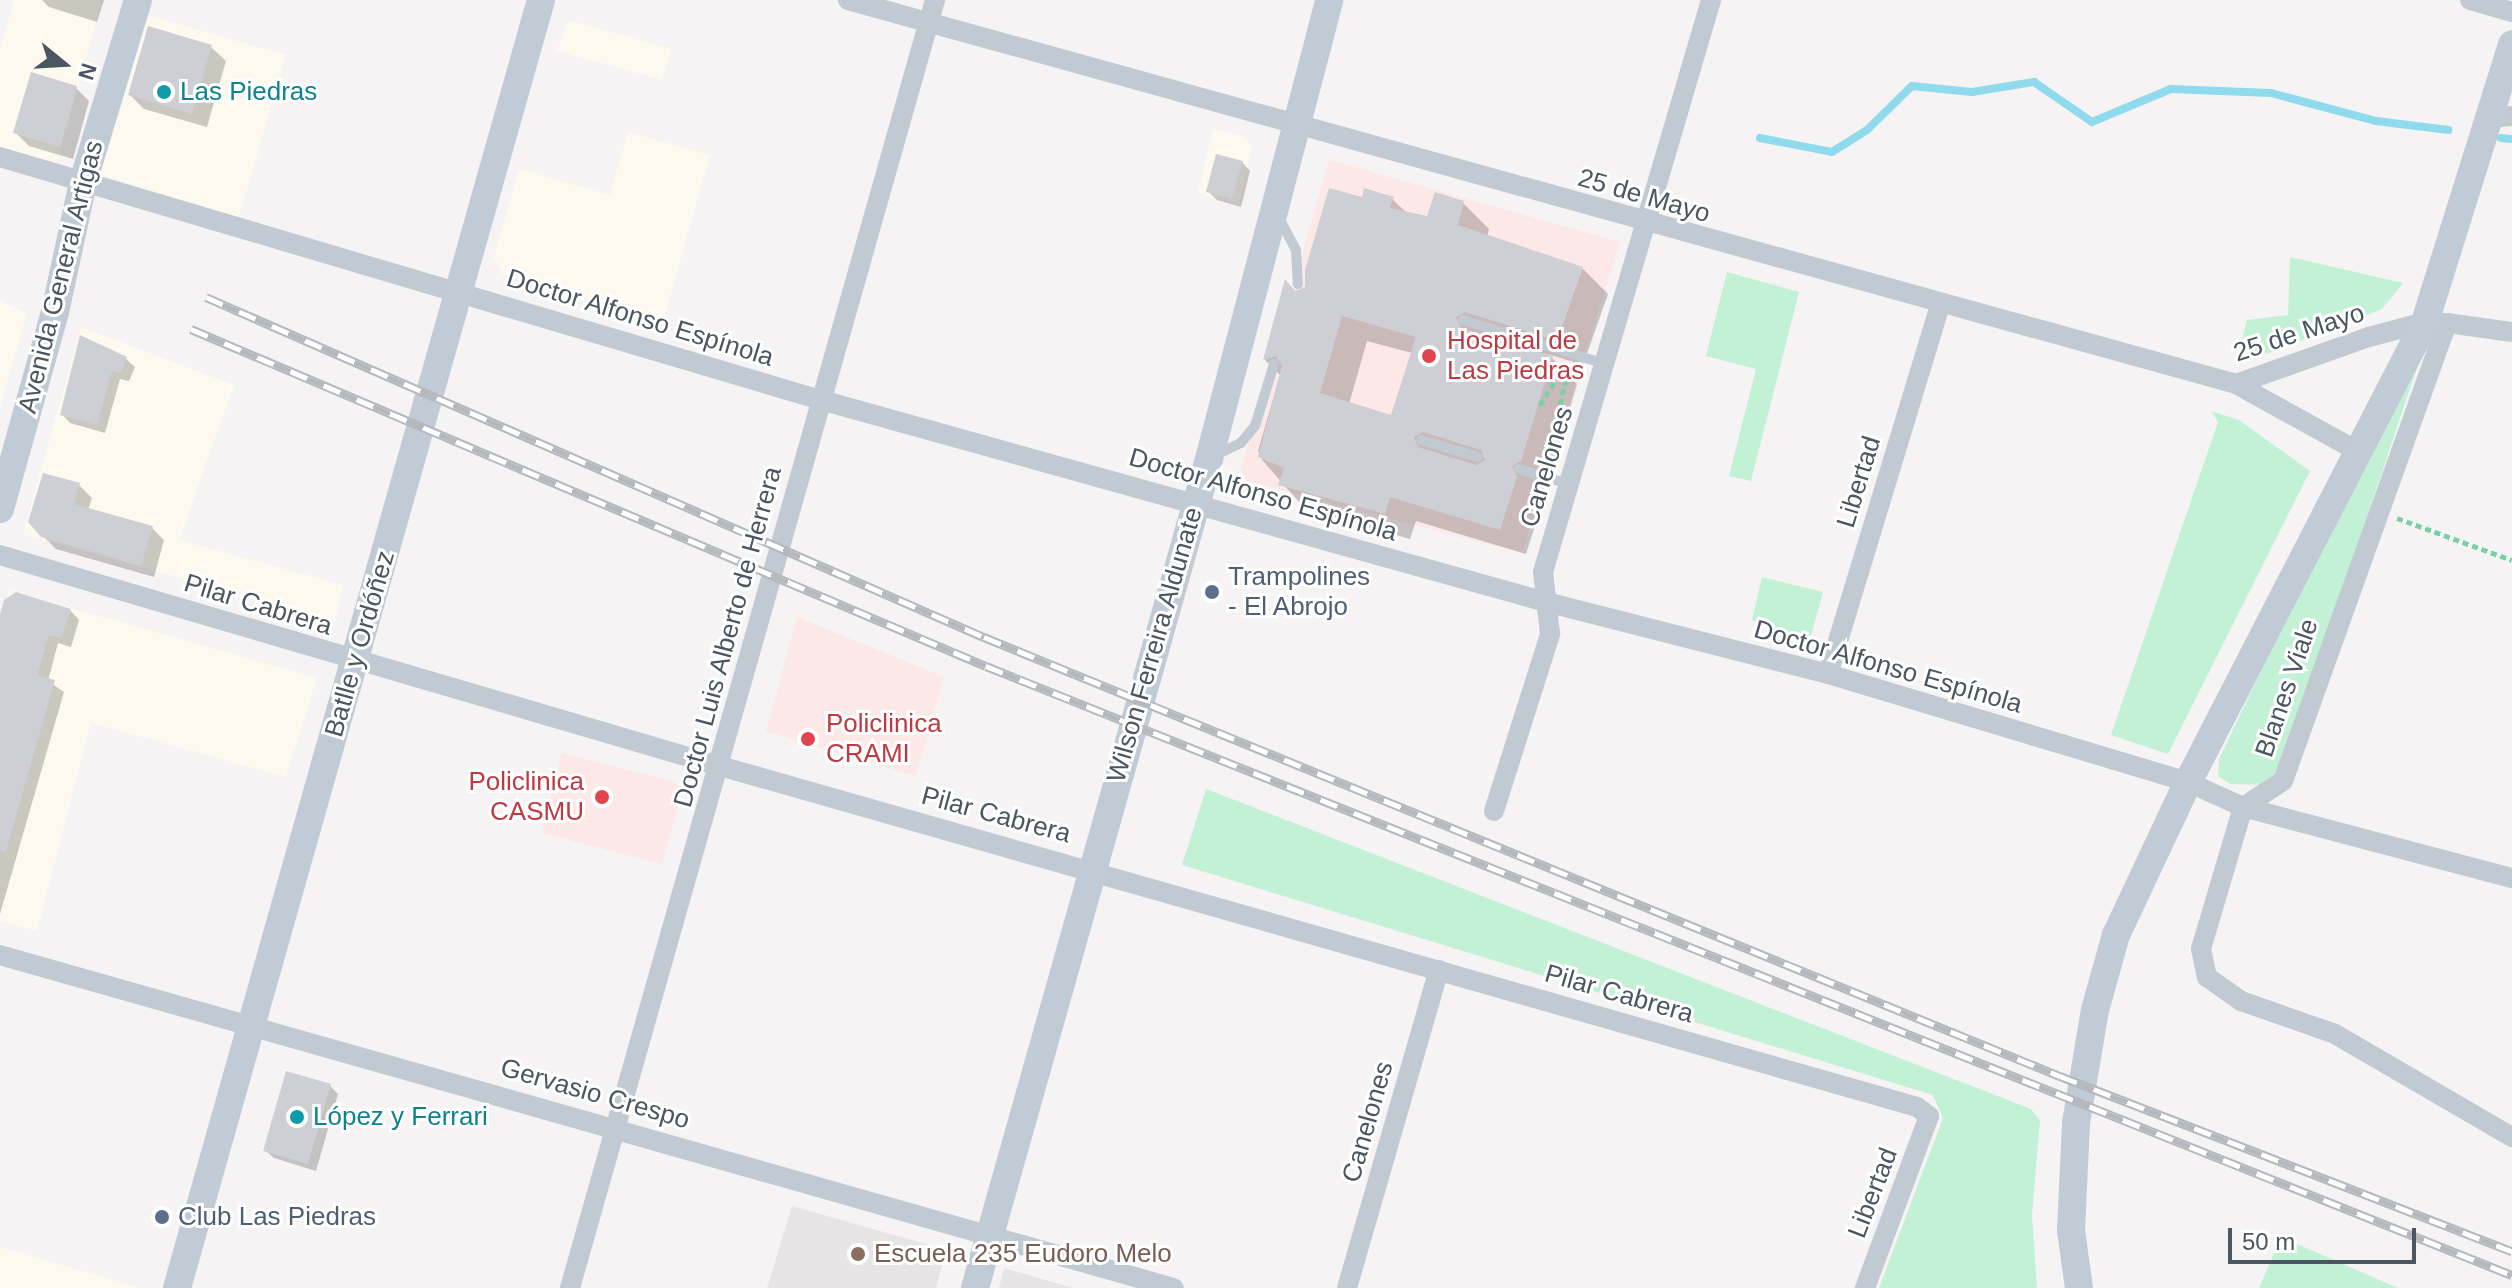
<!DOCTYPE html>
<meta charset="utf-8">
<style>
body{margin:0}
#map{position:relative;width:2512px;height:1288px;overflow:hidden;background:#f5f3f3;font-family:Helvetica,sans-serif}
div>[style]{position:absolute}
[style*='--x']{left:calc(var(--x)*1px);top:calc(var(--y)*1px);width:calc(var(--w)*1px);rotate:calc(var(--a)*1deg)}
.commercial>*{inset:0;background:#fdf9ef}
.education>*{inset:0;background:#e6e4e5}
.medical>*{inset:0;background:#fce8e6}
.green>*{inset:0;background:#c3f1d5}
.shadow>*{inset:0;background:#0003}
.stream>*{height:8px;margin:-4px;padding:0 4px;transform-origin:4px;border-radius:4px;background:#90daee}
.building>*{inset:0;background:#cdcfd5}
.path>*{height:5px;margin-top:-2.5px;transform-origin:0;background:repeating-linear-gradient(90deg,#7ad0a6 0 6px,transparent 0 10px)}
.lane>*{height:10px;margin:-5px;padding:0 5px;transform-origin:5px;border-radius:5px;background:#c1cad2}
.street>*{height:20px;margin:-10px;padding:0 10px;transform-origin:10px;border-radius:10px;background:#c1cad2}
.secondary>*{height:28px;margin:-14px;padding:0 14px;transform-origin:14px;border-radius:14px;background:#c1cbd6}
.rail>*{height:9px;margin-top:-4.5px;transform-origin:0;background:repeating-linear-gradient(90deg,#fff 0 18px,#b5b8bd 0 36px);box-sizing:border-box;border-block:2px solid #b5b8bd}
.dots>*{width:22px;height:22px;translate:-50% -50%;box-sizing:border-box;border:4px solid #fff;border-radius:50%}
span{translate:-50% -50%;white-space:nowrap;text-align:center;line-height:1.15;-webkit-text-stroke:6px #fff;paint-order:stroke}
.culture-label{font-size:26px;color:#0d838f}
.left{translate:0 -50%;text-align:left}
.street-label{font-size:26px;color:#4a5661}
.health-label{font-size:26px;color:#be3a42}
.right{translate:-100% -50%;text-align:right}
.service-label{font-size:26px;color:#4e5e75}
.education-label{font-size:26px;color:#785e54}
.north{position:absolute;left:24px;top:24px;width:80px;height:80px;-webkit-text-stroke:6px #fff;paint-order:stroke;rotate:108deg;font-size:22px;font-weight:700;line-height:32px;text-align:center;color:#4a5661}
.north::after{content:'';display:block;margin:auto;width:28px;height:36px;background:#4a5661;clip-path:polygon(50% 0,100% 100%,50% 72%,0 100%)}
.scale{position:absolute;left:2228px;top:1228px;width:188px;height:36px;box-sizing:border-box;border:4px solid #4a5661;border-top:0;padding-left:10px;font-size:24px;line-height:28px;white-space:nowrap;color:#4a5661;-webkit-text-stroke:6px #fff;paint-order:stroke}
</style>
<div id="map">
<div class="commercial">
<i style="clip-path:polygon(14px 0,102px 0,57px 165px,0 146px,0 50px)"></i>
<i style="clip-path:polygon(147px 15px,286px 55px,239px 217px,98px 174px)"></i>
<i style="clip-path:polygon(568px 20px,672px 49px,662px 80px,557px 51px)"></i>
<i style="clip-path:polygon(1213px 129px,1245px 137px,1252px 147px,1239px 204px,1198px 193px)"></i>
<i style="clip-path:polygon(628px 132px,710px 155px,664px 319px,502px 274px,494px 257px,519px 169px,610px 195px)"></i>
<i style="clip-path:polygon(0 301px,27px 313px,0 407px)"></i>
<i style="clip-path:polygon(81px 327px,234px 385px,179px 540px,343px 585px,335px 622px,23px 534px)"></i>
<i style="clip-path:polygon(9px 590px,317px 678px,286px 777px,91px 723px,37px 931px,0 921px,0 621px)"></i>
<i style="clip-path:polygon(0 1247px,141px 1288px,0 1288px)"></i>
</div>
<div class="education">
<i style="clip-path:polygon(792px 1206px,933px 1246px,943px 1262px,936px 1288px,767px 1288px)"></i>
<i style="clip-path:polygon(1004px 1268px,1073px 1288px,999px 1288px)"></i>
</div>
<div class="medical">
<i style="clip-path:polygon(1329px 160px,1620px 242px,1522px 553px,1247px 481px,1241px 469px)"></i>
<i style="clip-path:polygon(797px 617px,944px 677px,916px 776px,766px 731px)"></i>
<i style="clip-path:polygon(562px 753px,674px 782px,682px 790px,662px 864px,542px 833px)"></i>
</div>
<div class="green">
<i style="clip-path:polygon(2290px 257px,2403px 283px,2382px 309px,2269px 353px,2238px 355px,2247px 320px,2288px 315px)"></i>
<i style="clip-path:polygon(1727px 272px,1799px 292px,1751px 481px,1729px 476px,1756px 369px,1706px 356px)"></i>
<i style="clip-path:polygon(2424px 347px,2282px 770px,2268px 785px,2230px 784px,2218px 776px,2219px 759px,2409px 362px)"></i>
<i style="clip-path:polygon(2211px 411px,2239px 420px,2310px 471px,2168px 754px,2111px 735px,2218px 422px)"></i>
<i style="clip-path:polygon(1762px 577px,1823px 592px,1810px 639px,1752px 620px)"></i>
<i style="clip-path:polygon(1206px 789px,2031px 1109px,2040px 1120px,2032px 1215px,2037px 1288px,1879px 1288px,1943px 1118px,1933px 1095px,1182px 865px)"></i>
<i style="clip-path:polygon(2281px 1237px,2398px 1288px,2259px 1288px)"></i>
</div>
<div class="shadow">
<i style="clip-path:polygon(42px 0,104px 0,97px 22px,49px 7px)"></i>
<i style="clip-path:polygon(149px 29px,211px 47px,226px 61px,207px 127px,144px 109px,130px 95px)"></i>
<i style="clip-path:polygon(76px 88px,89px 101px,73px 159px,29px 146px,16px 133px)"></i>
<i style="clip-path:polygon(1242px 162px,1250px 171px,1241px 207px,1217px 200px,1208px 191px)"></i>
<i style="clip-path:polygon(evenodd,1363px 199px,1392px 199px,1407px 213px,1429px 218px,1463px 203px,1489px 229px,1487px 237px,1582px 268px,1608px 294px,1583px 365px,1548px 354px,1577px 384px,1547px 487px,1536px 492px,1542px 504px,1526px 554px,1416px 521px,1410px 539px,1306px 510px,1263px 461px,1258px 451px,1280px 375px,1265px 360px,1286px 283px,1296px 293px,1307px 288px,1363px 199px,1367px 341px,1412px 353px,1392px 417px,1349px 404px,1367px 341px)"></i>
<i style="clip-path:polygon(126px 359px,135px 367px,129px 381px,120px 379px,105px 433px,70px 423px,62px 414px)"></i>
<i style="clip-path:polygon(79px 485px,92px 498px,88px 510px,152px 528px,164px 540px,154px 577px,56px 549px,43px 536px)"></i>
<i style="clip-path:polygon(70px 610px,79px 620px,71px 647px,58px 643px,48px 681px,64px 692px,0 914px,0 621px)"></i>
<i style="clip-path:polygon(330px 1086px,338px 1094px,316px 1171px,274px 1158px,265px 1150px)"></i>
</div>
<div class="stream">
<i style="--x:1760;--y:138;--w:73;--a:11"></i>
<i style="--x:1832;--y:152;--w:41;--a:-32.2"></i>
<i style="--x:1867;--y:130;--w:63;--a:-44.4"></i>
<i style="--x:1912;--y:86;--w:60;--a:5.7"></i>
<i style="--x:1972;--y:92;--w:63;--a:-9.2"></i>
<i style="--x:2034;--y:82;--w:70;--a:34.6"></i>
<i style="--x:2092;--y:122;--w:86;--a:-22.7"></i>
<i style="--x:2171;--y:89;--w:100;--a:2.3"></i>
<i style="--x:2271;--y:93;--w:109;--a:14.9"></i>
<i style="--x:2376;--y:121;--w:73;--a:7.1"></i>
<i style="--x:2501;--y:138;--w:11;--a:5"></i>
</div>
<div class="building">
<i style="clip-path:polygon(148px 26px,212px 45px,192px 114px,128px 95px)"></i>
<i style="clip-path:polygon(31px 72px,77px 86px,60px 147px,13px 133px)"></i>
<i style="clip-path:polygon(1216px 154px,1243px 161px,1232px 199px,1206px 192px)"></i>
<i style="clip-path:polygon(evenodd,1329px 188px,1362px 197px,1364px 188px,1394px 197px,1390px 208px,1427px 216px,1435px 192px,1464px 201px,1458px 225px,1583px 267px,1557px 341px,1465px 312px,1456px 317px,1461px 328px,1553px 356px,1521px 461px,1512px 466px,1517px 477px,1500px 530px,1390px 497px,1385px 514px,1278px 485px,1284px 468px,1258px 457px,1282px 366px,1276px 356px,1263px 360px,1285px 279px,1295px 291px,1305px 287px,1305px 270px,1329px 188px,1342px 316px,1416px 337px,1391px 415px,1320px 393px,1342px 316px,1329px 188px,1423px 432px,1481px 450px,1485px 460px,1476px 465px,1418px 447px,1414px 437px,1423px 432px)"></i>
<i style="clip-path:polygon(80px 335px,127px 357px,121px 373px,112px 371px,97px 425px,60px 415px)"></i>
<i style="clip-path:polygon(43px 473px,80px 483px,74px 504px,153px 526px,141px 566px,41px 537px,28px 522px)"></i>
<i style="clip-path:polygon(16px 592px,71px 609px,61px 638px,49px 635px,37px 675px,55px 680px,6px 851px,0 850px,0 615px,4px 600px)"></i>
<i style="clip-path:polygon(286px 1071px,331px 1084px,308px 1164px,263px 1151px)"></i>
</div>
<div class="path">
<i style="--x:1540;--y:405;--w:44;--a:-58.1"></i>
<i style="--x:1563;--y:368;--w:11;--a:75"></i>
<i style="--x:1566;--y:379;--w:53;--a:103"></i>
<i style="--x:1554;--y:431;--w:11;--a:49"></i>
<i style="--x:2397;--y:518;--w:122;--a:20.1"></i>
</div>
<div class="lane">
<i style="--x:1279;--y:218;--w:36;--a:62"></i>
<i style="--x:1296;--y:250;--w:34;--a:87"></i>
<i style="--x:1463;--y:320;--w:149;--a:17.2"></i>
<i style="--x:1421;--y:440;--w:59;--a:16.6"></i>
<i style="--x:1214;--y:456;--w:30;--a:-26"></i>
<i style="--x:1241;--y:443;--w:22;--a:-51"></i>
<i style="--x:1255;--y:426;--w:65;--a:-73"></i>
<i style="--x:1519;--y:469;--w:52;--a:16.7"></i>
</div>
<div class="street">
<i style="--x:848;--y:0;--w:1440;--a:15.46"></i>
<i style="--x:2236;--y:384;--w:141;--a:28.9"></i>
<i style="--x:2470;--y:0;--w:44;--a:15.9"></i>
<i style="--x:2489;--y:118;--w:23;--a:-5"></i>
<i style="--x:0;--y:157;--w:856;--a:16.49"></i>
<i style="--x:821;--y:400;--w:753;--a:15.57"></i>
<i style="--x:1546;--y:602;--w:291;--a:14.3"></i>
<i style="--x:1828;--y:674;--w:376;--a:16.7"></i>
<i style="--x:2188;--y:782;--w:60;--a:24.4"></i>
<i style="--x:2243;--y:807;--w:278;--a:14.8"></i>
<i style="--x:2447;--y:323;--w:66;--a:7.9"></i>
<i style="--x:2236;--y:384;--w:141;--a:-19.5"></i>
<i style="--x:2369;--y:337;--w:58;--a:-15"></i>
<i style="--x:2425;--y:322;--w:22;--a:3"></i>
<i style="--x:2447;--y:323;--w:486;--a:109.7"></i>
<i style="--x:2283;--y:781;--w:48;--a:147"></i>
<i style="--x:2243;--y:807;--w:148;--a:106.5"></i>
<i style="--x:2201;--y:949;--w:29;--a:78"></i>
<i style="--x:2207;--y:977;--w:42;--a:35.2"></i>
<i style="--x:2241;--y:1001;--w:100;--a:19.3"></i>
<i style="--x:2335;--y:1034;--w:205;--a:30.2"></i>
<i style="--x:0;--y:555;--w:714;--a:16.35"></i>
<i style="--x:685;--y:756;--w:1281;--a:15.9"></i>
<i style="--x:1917;--y:1107;--w:15;--a:37"></i>
<i style="--x:1929;--y:1116;--w:184;--a:110.4"></i>
<i style="--x:1828;--y:674;--w:386;--a:-73.1"></i>
<i style="--x:1494;--y:811;--w:186;--a:-72.4"></i>
<i style="--x:1550;--y:634;--w:62;--a:-96.4"></i>
<i style="--x:1543;--y:572;--w:596;--a:-73.63"></i>
<i style="--x:0;--y:955;--w:1220;--a:15.84"></i>
<i style="--x:570;--y:1288;--w:1339;--a:-74.18"></i>
<i style="--x:1347;--y:1288;--w:331;--a:-73.9"></i>
</div>
<div class="secondary">
<i style="--x:0;--y:509;--w:205;--a:-74.4"></i>
<i style="--x:55;--y:312;--w:133;--a:-77.8"></i>
<i style="--x:83;--y:182;--w:190;--a:-73.2"></i>
<i style="--x:177;--y:1288;--w:1338;--a:-74.22"></i>
<i style="--x:975;--y:1288;--w:861;--a:-74.24"></i>
<i style="--x:1209;--y:459;--w:474;--a:-75.3"></i>
<i style="--x:2079;--y:1288;--w:59;--a:-97.9"></i>
<i style="--x:2071;--y:1230;--w:107;--a:-87.3"></i>
<i style="--x:2076;--y:1123;--w:115;--a:-80.5"></i>
<i style="--x:2095;--y:1010;--w:78;--a:-74.4"></i>
<i style="--x:2116;--y:935;--w:169;--a:-64.8"></i>
<i style="--x:2188;--y:782;--w:517;--a:-62.74"></i>
<i style="--x:2425;--y:322;--w:291;--a:-72.6"></i>
</div>
<div class="rail">
<i style="--x:206;--y:297;--w:849;--a:23.61"></i>
<i style="--x:984;--y:637;--w:1162;--a:22.2"></i>
<i style="--x:2060;--y:1076;--w:485;--a:21.2"></i>
<i style="--x:191;--y:329;--w:863;--a:22.97"></i>
<i style="--x:986;--y:666;--w:1643;--a:21.76"></i>
</div>
<div class="dots">
<i style="left:164px;top:92px;background:#0f9aa8"></i>
<i style="left:1429px;top:356px;background:#e0444e"></i>
<i style="left:1212px;top:592px;background:#5c6f8a"></i>
<i style="left:808px;top:739px;background:#e0444e"></i>
<i style="left:602px;top:797px;background:#e0444e"></i>
<i style="left:297px;top:1117px;background:#0f9aa8"></i>
<i style="left:162px;top:1217px;background:#5c6f8a"></i>
<i style="left:858px;top:1254px;background:#8d6e63"></i>
</div>
<div class="culture-label">
<span class="left" style="left:180px;top:92px">Las Piedras</span>
<span class="left" style="left:313px;top:1117px">López y Ferrari</span>
</div>
<div class="street-label">
<span style="left:1644px;top:196px;rotate:16deg">25 de Mayo</span>
<span style="left:61px;top:277px;rotate:-76deg">Avenida General Artigas</span>
<span style="left:640px;top:318px;rotate:17deg">Doctor Alfonso Espínola</span>
<span style="left:2299px;top:333px;rotate:-18deg">25 de Mayo</span>
<span style="left:1547px;top:467px;rotate:-73deg">Canelones</span>
<span style="left:1859px;top:482px;rotate:-73deg">Libertad</span>
<span style="left:1263px;top:495px;rotate:16deg">Doctor Alfonso Espínola</span>
<span style="left:258px;top:605px;rotate:17deg">Pilar Cabrera</span>
<span style="left:728px;top:637px;rotate:-75deg">Doctor Luis Alberto de Herrera</span>
<span style="left:360px;top:644px;rotate:-74deg">Batlle y Ordóñez</span>
<span style="left:1155px;top:645px;rotate:-74deg">Wilson Ferreira Aldunate</span>
<span style="left:1888px;top:667px;rotate:16deg">Doctor Alfonso Espínola</span>
<span style="left:2287px;top:688px;rotate:-71deg">Blanes Viale</span>
<span style="left:996px;top:815px;rotate:15deg">Pilar Cabrera</span>
<span style="left:1619px;top:994px;rotate:16deg">Pilar Cabrera</span>
<span style="left:595px;top:1094px;rotate:16deg">Gervasio Crespo</span>
<span style="left:1368px;top:1122px;rotate:-74deg">Canelones</span>
<span style="left:1873px;top:1193px;rotate:-69deg">Libertad</span>
</div>
<div class="health-label">
<span class="left" style="left:1447px;top:356px">Hospital de<br>Las Piedras</span>
<span class="left" style="left:826px;top:739px">Policlinica<br>CRAMI</span>
<span class="right" style="left:584px;top:797px">Policlinica<br>CASMU</span>
</div>
<div class="service-label">
<span class="left" style="left:1228px;top:592px">Trampolines<br>- El Abrojo</span>
<span class="left" style="left:178px;top:1217px">Club Las Piedras</span>
</div>
<div class="education-label">
<span class="left" style="left:874px;top:1254px">Escuela 235 Eudoro Melo</span>
</div>
<div class="north">N</div>
<div class="scale">50 m</div>
</div>
